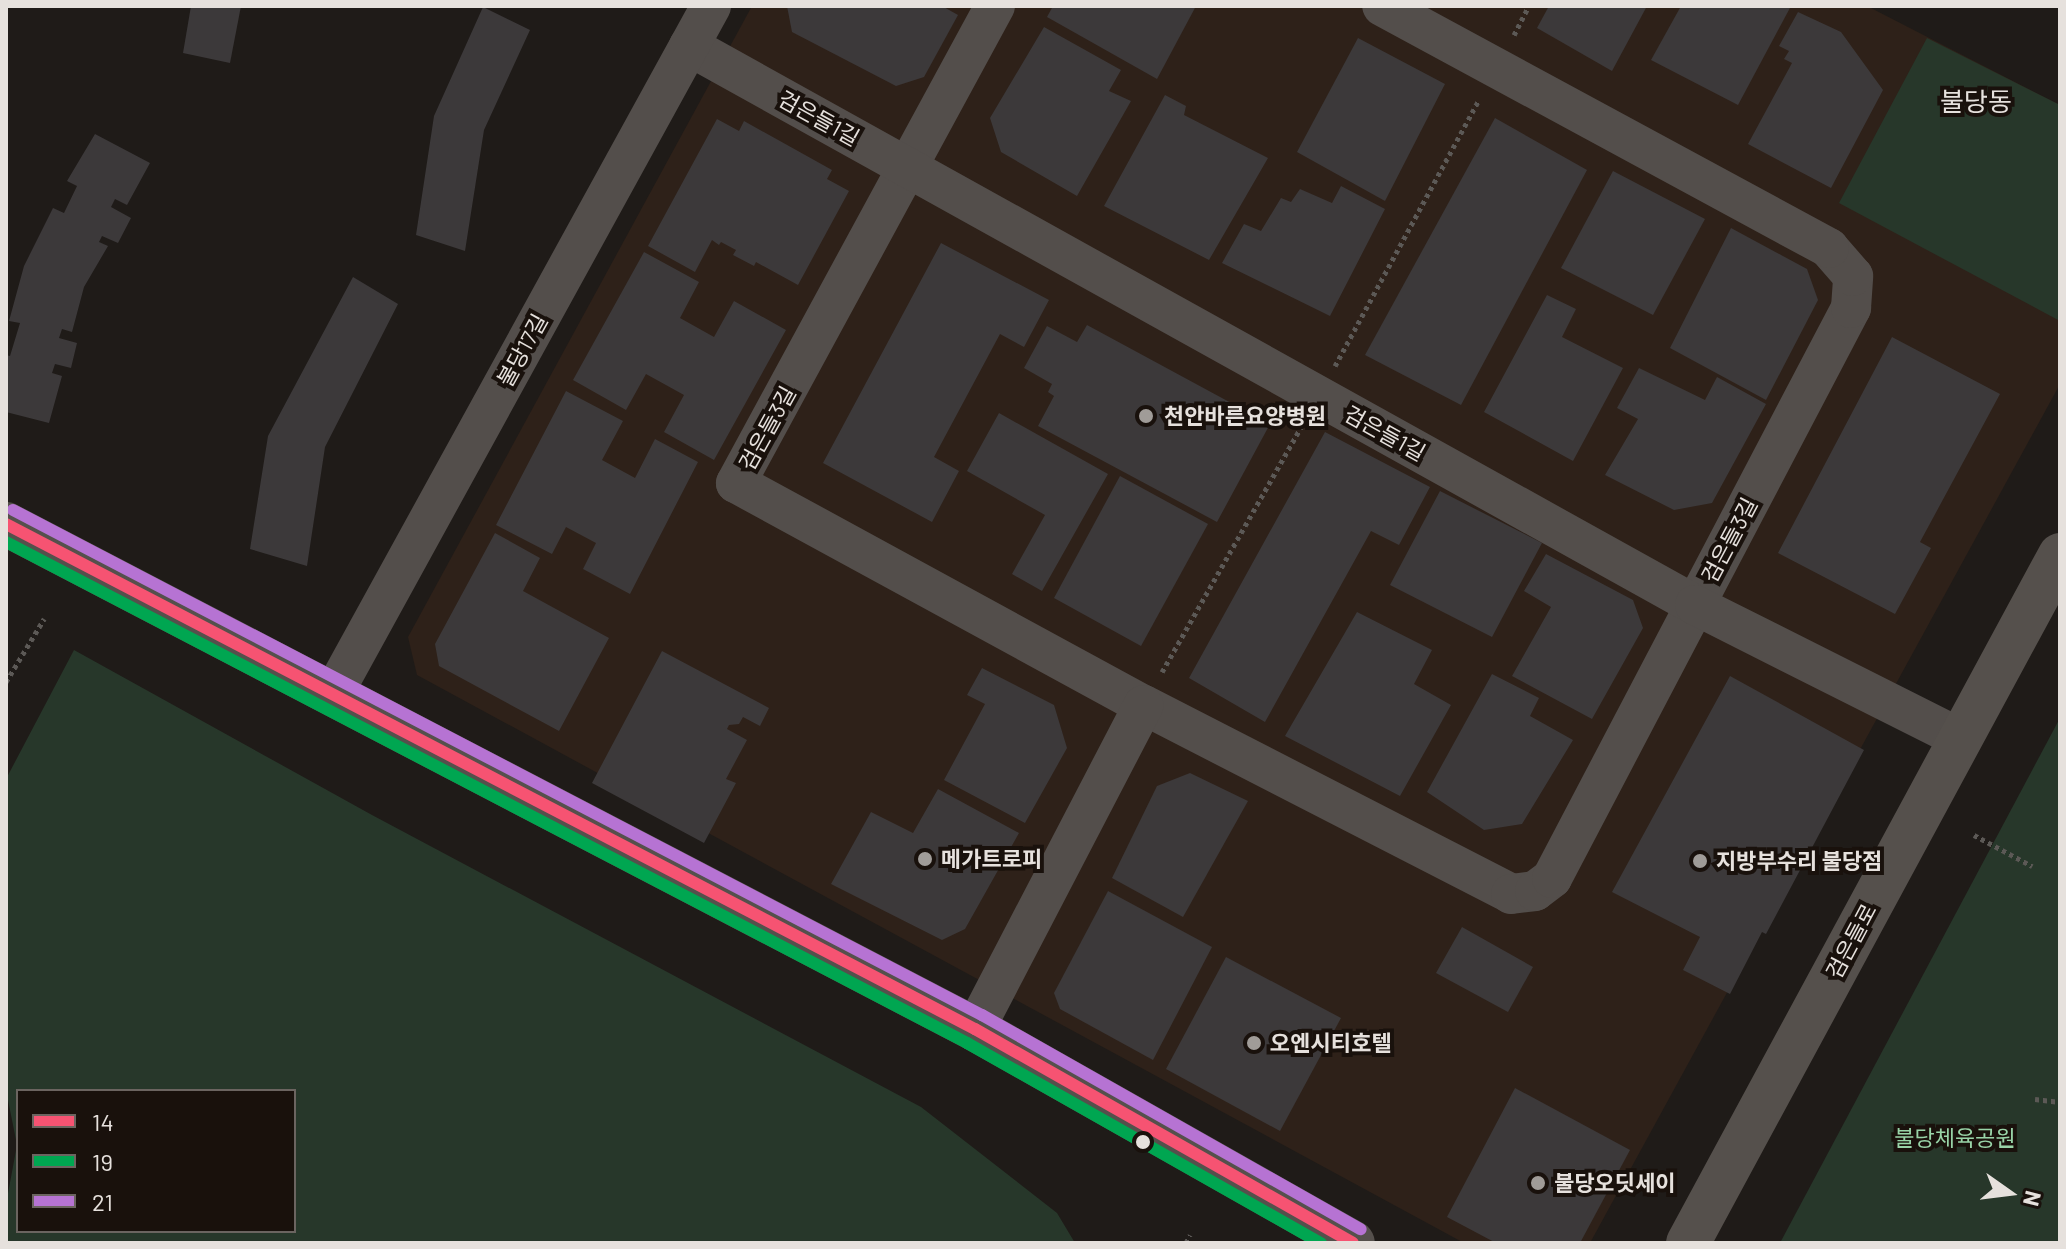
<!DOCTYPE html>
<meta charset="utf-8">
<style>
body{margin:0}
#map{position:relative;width:2066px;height:1249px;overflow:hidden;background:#1f1b18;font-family:Barlow,"Noto Sans KR",sans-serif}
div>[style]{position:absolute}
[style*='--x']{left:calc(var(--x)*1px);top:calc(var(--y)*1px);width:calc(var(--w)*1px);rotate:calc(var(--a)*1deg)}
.built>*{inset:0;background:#2e2119}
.green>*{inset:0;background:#27372a}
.building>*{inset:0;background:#3c393a}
.path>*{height:5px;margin-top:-2.5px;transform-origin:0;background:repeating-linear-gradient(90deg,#5c5956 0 4px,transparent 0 8px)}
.street>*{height:40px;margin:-20px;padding:0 20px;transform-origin:20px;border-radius:20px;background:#534e4b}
.secondary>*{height:44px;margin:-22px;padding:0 22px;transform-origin:22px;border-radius:22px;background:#55504c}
.bus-1>*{height:12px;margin:-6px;padding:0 6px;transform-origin:6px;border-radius:6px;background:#f65372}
.bus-2>*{height:12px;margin:-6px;padding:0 6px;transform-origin:6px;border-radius:6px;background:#00a651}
.bus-3>*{height:12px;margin:-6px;padding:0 6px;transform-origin:6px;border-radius:6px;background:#b673d3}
.dots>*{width:22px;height:22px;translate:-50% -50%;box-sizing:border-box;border:4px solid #19110c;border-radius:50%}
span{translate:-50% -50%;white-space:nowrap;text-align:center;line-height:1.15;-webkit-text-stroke:8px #19110c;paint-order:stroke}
.street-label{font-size:22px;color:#e6e1dd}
.poi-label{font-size:22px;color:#e6e1dd;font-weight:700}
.left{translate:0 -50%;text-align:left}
.park-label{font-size:22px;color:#99d4a8}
.quarter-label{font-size:26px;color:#e6e1dd}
.frame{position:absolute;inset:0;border:8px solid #e6e1dd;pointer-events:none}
.legend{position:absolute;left:16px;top:1089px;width:280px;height:144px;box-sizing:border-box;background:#19110c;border:2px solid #6b6460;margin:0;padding:10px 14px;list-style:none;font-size:24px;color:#e6e1dd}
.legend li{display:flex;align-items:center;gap:16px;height:40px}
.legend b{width:40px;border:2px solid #6b6460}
.north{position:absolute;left:1970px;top:1153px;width:80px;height:80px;-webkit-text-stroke:6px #19110c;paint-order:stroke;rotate:104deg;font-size:22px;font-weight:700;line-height:32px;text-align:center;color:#e6e1dd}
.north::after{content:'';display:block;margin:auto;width:28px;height:36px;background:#e6e1dd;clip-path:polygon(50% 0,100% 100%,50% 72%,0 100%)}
</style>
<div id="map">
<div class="built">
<i style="clip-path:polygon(752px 6px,1867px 6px,2060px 105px,2060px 384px,1590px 1243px,1464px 1243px,417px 675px,408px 637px)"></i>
</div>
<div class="green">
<i style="clip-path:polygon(1927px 38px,2060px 105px,2060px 321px,1839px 203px)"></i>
<i style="clip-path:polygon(evenodd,74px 650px,372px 815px,921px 1107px,1057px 1213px,1075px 1243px,6px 1243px,6px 1204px,17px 1145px,6px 1090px,6px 779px,74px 650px,18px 1091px,294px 1091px,294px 1231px,18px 1231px,18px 1091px)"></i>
<i style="clip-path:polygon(2060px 718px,2060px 1243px,1780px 1243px)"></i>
</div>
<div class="building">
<i style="clip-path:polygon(191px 6px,241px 6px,230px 63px,183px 53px)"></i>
<i style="clip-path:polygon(787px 6px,942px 6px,958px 15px,924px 77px,896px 86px,792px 32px)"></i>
<i style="clip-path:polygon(1053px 6px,1196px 6px,1157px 79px,1047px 17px)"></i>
<i style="clip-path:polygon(1549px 6px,1647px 6px,1612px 71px,1537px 28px)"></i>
<i style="clip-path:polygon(1681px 6px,1791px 6px,1738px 105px,1651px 60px)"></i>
<i style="clip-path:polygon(483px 7px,530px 30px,484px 130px,465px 251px,416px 235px,434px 116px)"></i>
<i style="clip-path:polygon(1798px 12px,1841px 32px,1883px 90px,1831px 188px,1748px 144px,1792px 63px,1784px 59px,1789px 51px,1779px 46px)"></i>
<i style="clip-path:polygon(1044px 27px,1121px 70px,1109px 91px,1131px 101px,1077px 196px,1001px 152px,990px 118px)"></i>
<i style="clip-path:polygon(1358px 38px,1445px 84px,1385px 201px,1297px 152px)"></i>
<i style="clip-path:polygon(1165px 95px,1186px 106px,1184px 115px,1268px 158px,1209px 260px,1104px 206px)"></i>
<i style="clip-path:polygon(1495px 118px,1587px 170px,1461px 405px,1365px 355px)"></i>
<i style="clip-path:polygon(717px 119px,739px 131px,744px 121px,832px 170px,827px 179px,849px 191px,798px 285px,756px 262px,754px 266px,733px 255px,736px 250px,721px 242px,719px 245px,712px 240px,695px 272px,648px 246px)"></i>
<i style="clip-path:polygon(95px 134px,150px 163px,127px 205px,115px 199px,111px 207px,131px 218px,118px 243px,102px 236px,99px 242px,108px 246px,84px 287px,72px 332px,62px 329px,59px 338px,77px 343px,71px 368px,55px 364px,52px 373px,62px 376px,49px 423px,6px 412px,6px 355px,10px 356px,20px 323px,9px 321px,24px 266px,53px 208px,64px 213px,77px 186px,67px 181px)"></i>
<i style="clip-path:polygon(1613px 171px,1705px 219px,1653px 315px,1561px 268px)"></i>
<i style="clip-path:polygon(1341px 186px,1385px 209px,1330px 316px,1222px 263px,1244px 224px,1261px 231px,1281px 198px,1291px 202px,1300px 189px,1332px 203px)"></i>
<i style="clip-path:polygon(1731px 228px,1807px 269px,1818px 300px,1766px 400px,1670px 348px)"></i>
<i style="clip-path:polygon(941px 243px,1049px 300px,1024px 347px,1000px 334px,934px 457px,959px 471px,932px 522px,823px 463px)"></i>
<i style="clip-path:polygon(644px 252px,699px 282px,680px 318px,714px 337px,734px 301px,786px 330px,714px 460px,664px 432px,684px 395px,646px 374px,626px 410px,573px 380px)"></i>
<i style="clip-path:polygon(353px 277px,398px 304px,325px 447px,307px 566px,250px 549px,268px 436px)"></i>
<i style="clip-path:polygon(1547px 295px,1576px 309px,1562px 337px,1623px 368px,1573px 461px,1484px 412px)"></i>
<i style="clip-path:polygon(1087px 325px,1270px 424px,1217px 522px,1038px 426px,1054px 396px,1048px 392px,1052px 384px,1024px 368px,1047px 326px,1077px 342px)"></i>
<i style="clip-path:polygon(1892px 337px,2000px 394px,1920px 542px,1931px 548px,1895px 614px,1778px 553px)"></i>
<i style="clip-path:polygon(1639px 368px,1705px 400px,1717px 377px,1766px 404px,1712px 503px,1674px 510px,1605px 475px,1638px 419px,1617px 408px)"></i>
<i style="clip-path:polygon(566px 391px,623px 421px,602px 460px,635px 478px,655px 439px,698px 462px,630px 594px,583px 569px,596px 543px,566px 527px,552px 554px,496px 525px)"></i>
<i style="clip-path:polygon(999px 413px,1108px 474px,1042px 591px,1012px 574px,1045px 515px,967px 471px)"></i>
<i style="clip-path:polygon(1325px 432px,1430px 487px,1399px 545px,1371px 531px,1265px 722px,1189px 678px)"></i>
<i style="clip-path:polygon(1120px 476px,1208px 524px,1141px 646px,1054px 598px)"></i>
<i style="clip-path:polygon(1440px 491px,1542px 543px,1492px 637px,1390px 585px)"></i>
<i style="clip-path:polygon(495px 533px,540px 558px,523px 591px,609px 638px,559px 731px,439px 666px,435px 644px)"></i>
<i style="clip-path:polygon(1546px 554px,1633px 600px,1643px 628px,1592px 719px,1512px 676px,1551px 607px,1524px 591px)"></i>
<i style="clip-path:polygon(1357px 612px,1432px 650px,1414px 684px,1451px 705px,1400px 796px,1285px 736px)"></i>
<i style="clip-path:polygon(662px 651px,769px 708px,760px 726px,743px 717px,739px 724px,729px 725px,727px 729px,747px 740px,726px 779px,736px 783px,704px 843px,592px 783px)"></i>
<i style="clip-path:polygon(982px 668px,1054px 705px,1067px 748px,1025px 823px,944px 780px,985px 704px,967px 695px)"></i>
<i style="clip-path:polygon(1492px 674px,1539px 698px,1530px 716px,1573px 740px,1522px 824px,1484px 830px,1427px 792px)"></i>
<i style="clip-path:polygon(1730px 676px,1864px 750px,1766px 934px,1762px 932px,1730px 994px,1683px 970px,1700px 937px,1612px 892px)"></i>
<i style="clip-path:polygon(1190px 773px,1248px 801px,1183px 917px,1112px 878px,1157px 786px)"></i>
<i style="clip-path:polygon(938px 789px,1019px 833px,965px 929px,942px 940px,831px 884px,871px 812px,913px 833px)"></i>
<i style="clip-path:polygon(1108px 891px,1212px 947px,1153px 1060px,1060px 1009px,1054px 993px)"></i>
<i style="clip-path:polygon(1462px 927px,1533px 967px,1508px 1012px,1436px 973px)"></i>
<i style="clip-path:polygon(1226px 957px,1341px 1018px,1280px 1131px,1166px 1069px)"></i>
<i style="clip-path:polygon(1515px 1088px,1630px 1150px,1580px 1243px,1496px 1243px,1447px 1217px)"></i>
</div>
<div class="path">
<i style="--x:1514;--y:35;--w:33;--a:-63"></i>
<i style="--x:1335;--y:366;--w:302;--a:-61.6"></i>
<i style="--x:1162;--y:672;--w:282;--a:-60.4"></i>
<i style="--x:6;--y:682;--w:74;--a:-58.9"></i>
<i style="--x:1974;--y:835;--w:66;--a:28.1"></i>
<i style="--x:2035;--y:1099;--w:25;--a:7"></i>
<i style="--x:1186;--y:1243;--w:9;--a:-63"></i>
</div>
<div class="street">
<i style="--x:995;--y:6;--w:543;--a:118.5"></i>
<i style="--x:736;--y:483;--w:464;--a:28.6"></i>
<i style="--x:1144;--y:705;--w:413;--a:27.2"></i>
<i style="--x:1511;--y:894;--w:24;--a:-7"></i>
<i style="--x:1535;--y:891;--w:21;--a:-37"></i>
<i style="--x:1552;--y:878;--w:644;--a:-62.32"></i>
<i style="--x:1851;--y:308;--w:32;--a:-86"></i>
<i style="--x:1853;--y:276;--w:37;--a:-131"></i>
<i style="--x:1829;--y:248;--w:508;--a:-151.57"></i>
<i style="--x:689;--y:46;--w:1151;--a:29.06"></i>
<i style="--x:1695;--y:605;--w:298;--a:26.7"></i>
<i style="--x:333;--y:694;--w:785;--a:-61.21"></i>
<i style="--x:975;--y:1029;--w:365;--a:-62.5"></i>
</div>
<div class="secondary">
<i style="--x:6;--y:524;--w:1093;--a:27.53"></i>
<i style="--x:975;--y:1029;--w:434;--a:29.5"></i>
<i style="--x:1688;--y:1243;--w:782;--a:-61.6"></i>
</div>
<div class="bus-1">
<i style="--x:6;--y:524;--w:1093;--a:27.53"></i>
<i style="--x:975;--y:1029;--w:434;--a:29.5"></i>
</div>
<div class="bus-2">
<i style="--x:6;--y:542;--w:1084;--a:27.53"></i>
<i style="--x:967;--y:1043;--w:407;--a:29.5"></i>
</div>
<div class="bus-3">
<i style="--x:13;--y:510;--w:1093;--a:27.53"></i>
<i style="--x:982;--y:1015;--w:435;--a:29.5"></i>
</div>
<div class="dots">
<i style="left:1146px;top:416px;background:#a09c98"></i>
<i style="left:925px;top:859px;background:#a09c98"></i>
<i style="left:1700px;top:861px;background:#a09c98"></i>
<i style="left:1254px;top:1043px;background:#a09c98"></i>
<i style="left:1143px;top:1142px;background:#e6e1dd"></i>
<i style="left:1538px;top:1183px;background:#a09c98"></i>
</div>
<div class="street-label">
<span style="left:819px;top:118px;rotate:29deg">검은들1길</span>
<span style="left:522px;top:350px;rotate:-61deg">불당17길</span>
<span style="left:767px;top:428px;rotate:-61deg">검은들3길</span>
<span style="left:1385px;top:433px;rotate:29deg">검은들1길</span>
<span style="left:1729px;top:540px;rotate:-62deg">검은들3길</span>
<span style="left:1851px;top:941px;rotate:-62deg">검은들로</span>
</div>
<div class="poi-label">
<span class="left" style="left:1164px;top:416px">천안바른요양병원</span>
<span class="left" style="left:941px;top:859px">메가트로피</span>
<span class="left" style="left:1716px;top:861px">지방부수리 불당점</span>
<span class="left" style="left:1270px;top:1043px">오엔시티호텔</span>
<span class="left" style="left:1554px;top:1183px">불당오딧세이</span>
</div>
<div class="park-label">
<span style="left:1955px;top:1138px">불당체육공원</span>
</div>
<div class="quarter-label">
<span style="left:1976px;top:101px">불당동</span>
</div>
<div class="frame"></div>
<ul class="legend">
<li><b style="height:10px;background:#f65372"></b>14</li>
<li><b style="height:10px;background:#00a651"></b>19</li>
<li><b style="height:10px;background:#b673d3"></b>21</li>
</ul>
<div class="north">N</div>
</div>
